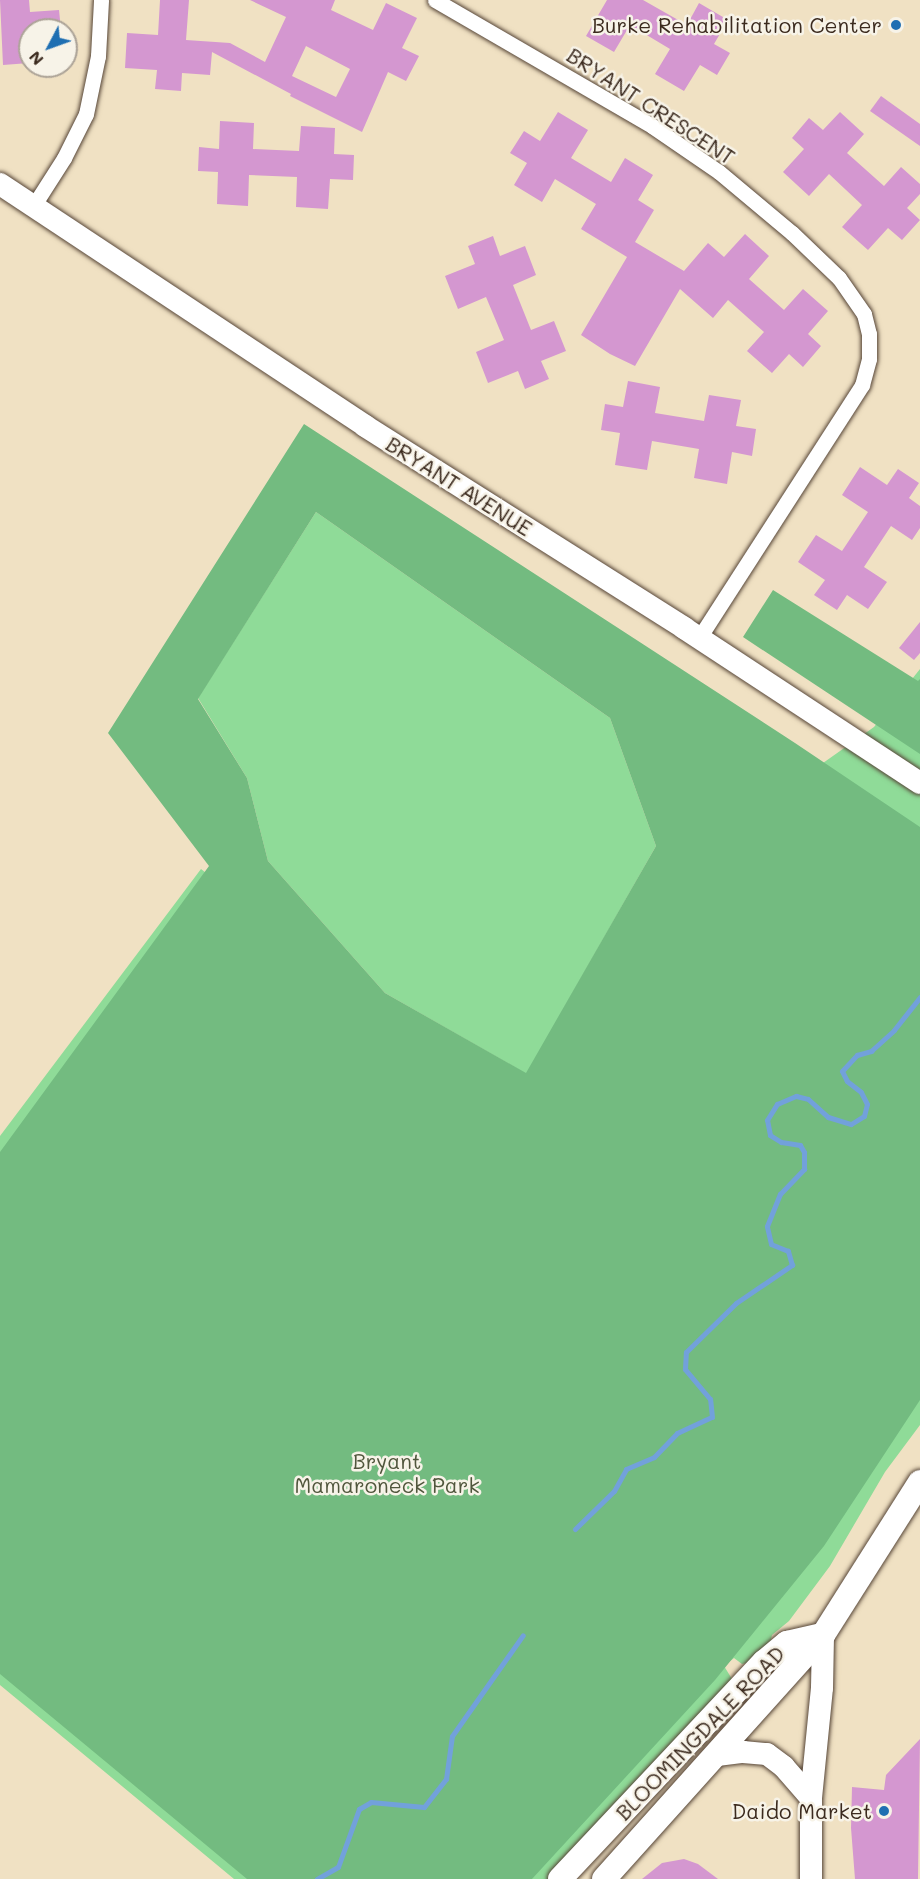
<!DOCTYPE html>
<style>
body{margin:0}
#map{position:relative;width:920px;height:1879px;overflow:hidden;background:#f0e1c3;font-family:Mali,sans-serif}
div>[style]{position:absolute}
[style*='--x']{left:calc(var(--x)*1px);top:calc(var(--y)*1px);width:calc(var(--w)*1px);rotate:calc(var(--a)*1deg)}
.green>*{inset:0;background:#8fdb98}
.forest>*{inset:0;background:#73bb80}
.stream>*{height:5px;margin:-2.5px;padding:0 2.5px;transform-origin:2.5px;border-radius:2.5px;background:#72a1db}
.building>*{inset:0;background:#d497d0}
.roads{filter:drop-shadow(0 0 2px #564537) drop-shadow(0 0 2px #564537)}
.street>*{height:15px;margin:-7.5px;padding:0 7.5px;transform-origin:7.5px;border-radius:7.5px;background:#fff}
.secondary>*{height:22px;margin:-11px;padding:0 11px;transform-origin:11px;border-radius:11px;background:#fff}
.primary>*{height:24px;margin:-12px;padding:0 12px;transform-origin:12px;border-radius:12px;background:#fff}
.dots>*{width:16px;height:16px;translate:-50% -50%;box-sizing:border-box;border:3px solid #f7f3e8;border-radius:50%}
span{translate:-50% -50%;white-space:nowrap;text-align:center;line-height:1.15;-webkit-text-stroke:5px #f7f3e8;paint-order:stroke}
.poi-label{font-size:21px;color:#3b2a1e}
.right{translate:-100% -50%;text-align:right}
.street-label{font-size:21px;color:#3b2a1e}
.park-label{font-size:21px;color:#50563c}
.north{position:absolute;left:18px;top:18px;width:60px;height:60px;box-sizing:border-box;background:#f7f3e8;border:2px solid #aca397;border-radius:50%;rotate:229deg;font-size:16px;font-weight:700;line-height:24px;text-align:center;color:#3b2a1e}
.north::after{content:'';display:block;margin:auto;width:21px;height:27px;background:#1f6fb2;clip-path:polygon(50% 0,100% 100%,50% 72%,0 100%)}
</style>
<div id="map">
<div class="green">
<i style="clip-path:polygon(316px 512px,610px 718px,656px 846px,560px 1015px,680px 864px,874px 727px,920px 669px,920px 1425px,885px 1472px,830px 1566px,789px 1621px,772px 1635px,770px 1644px,751px 1662px,742px 1664px,734px 1658px,724px 1666px,732px 1679px,728px 1686px,548px 1879px,234px 1879px,0 1685px,0 1136px,201px 869px,492px 1100px,518px 1069px,385px 993px,268px 861px,247px 778px,198px 698px)"></i>
</div>
<div class="forest">
<i style="clip-path:polygon(evenodd,304px 424px,795px 743px,920px 827px,920px 1400px,824px 1546px,715px 1680px,532px 1879px,247px 1879px,0 1674px,0 1152px,209px 866px,108px 733px,304px 424px,316px 512px,610px 718px,656px 846px,526px 1073px,385px 993px,268px 861px,247px 778px,198px 699px,316px 512px)"></i>
<i style="clip-path:polygon(773px 590px,918px 681px,920px 679px,920px 754px,743px 637px)"></i>
</div>
<div class="stream">
<i style="--x:575;--y:1529;--w:54;--a:-44.3"></i>
<i style="--x:614;--y:1491;--w:25;--a:-61"></i>
<i style="--x:626;--y:1469;--w:30;--a:-23"></i>
<i style="--x:654;--y:1457;--w:33;--a:-46"></i>
<i style="--x:677;--y:1433;--w:38;--a:-25"></i>
<i style="--x:712;--y:1417;--w:18;--a:-96"></i>
<i style="--x:710;--y:1399;--w:39;--a:-130"></i>
<i style="--x:685;--y:1369;--w:17;--a:-87"></i>
<i style="--x:686;--y:1352;--w:70;--a:-44.4"></i>
<i style="--x:736;--y:1303;--w:68;--a:-34.2"></i>
<i style="--x:792;--y:1265;--w:15;--a:-106"></i>
<i style="--x:788;--y:1251;--w:18;--a:-158"></i>
<i style="--x:771;--y:1244;--w:18;--a:-103"></i>
<i style="--x:767;--y:1226;--w:35;--a:-68"></i>
<i style="--x:780;--y:1194;--w:35;--a:-46"></i>
<i style="--x:804;--y:1169;--w:17;--a:-90"></i>
<i style="--x:804;--y:1152;--w:8;--a:-120"></i>
<i style="--x:800;--y:1145;--w:19;--a:-171"></i>
<i style="--x:781;--y:1142;--w:13;--a:-148"></i>
<i style="--x:770;--y:1135;--w:15;--a:-101"></i>
<i style="--x:767;--y:1120;--w:19;--a:-58"></i>
<i style="--x:777;--y:1104;--w:21;--a:-23"></i>
<i style="--x:796;--y:1096;--w:12;--a:14"></i>
<i style="--x:808;--y:1099;--w:27;--a:42"></i>
<i style="--x:828;--y:1117;--w:24;--a:17"></i>
<i style="--x:851;--y:1124;--w:15;--a:-32"></i>
<i style="--x:864;--y:1116;--w:12;--a:-76"></i>
<i style="--x:867;--y:1104;--w:13;--a:-117"></i>
<i style="--x:861;--y:1092;--w:18;--a:-142"></i>
<i style="--x:847;--y:1081;--w:11;--a:-117"></i>
<i style="--x:842;--y:1071;--w:22;--a:-47"></i>
<i style="--x:857;--y:1055;--w:15;--a:-16"></i>
<i style="--x:871;--y:1051;--w:31;--a:-42"></i>
<i style="--x:894;--y:1030;--w:42;--a:-51.8"></i>
<i style="--x:317;--y:1879;--w:24;--a:-30"></i>
<i style="--x:338;--y:1867;--w:62;--a:-70.1"></i>
<i style="--x:359;--y:1809;--w:14;--a:-30"></i>
<i style="--x:371;--y:1802;--w:53;--a:5.4"></i>
<i style="--x:424;--y:1807;--w:36;--a:-52"></i>
<i style="--x:446;--y:1779;--w:43;--a:-82.1"></i>
<i style="--x:452;--y:1736;--w:123;--a:-54.9"></i>
</div>
<div class="building">
<i style="clip-path:polygon(0 0,29px 0,30px 12px,59px 10px,61px 30px,30px 30px,30px 46px,27px 46px,29px 63px,3px 65px)"></i>
<i style="clip-path:polygon(evenodd,160px 0,189px 0,186px 40px,230px 43px,265px 62px,286px 17px,250px 0,335px 0,331px 10px,373px 30px,386px 3px,417px 18px,402px 48px,419px 56px,406px 81px,388px 72px,362px 132px,290px 96px,291px 94px,212px 52px,210px 75px,182px 73px,181px 91px,155px 89px,157px 70px,125px 68px,127px 33px,158px 35px,160px 0,306px 46px,350px 69px,336px 97px,292px 76px,306px 46px)"></i>
<i style="clip-path:polygon(607px 0,643px 0,687px 25px,699px 3px,728px 20px,714px 44px,730px 53px,717px 75px,700px 65px,684px 91px,655px 74px,670px 49px,630px 25px,614px 52px,586px 36px)"></i>
<i style="clip-path:polygon(881px 96px,920px 124px,920px 146px,870px 111px)"></i>
<i style="clip-path:polygon(558px 112px,588px 130px,571px 158px,611px 182px,625px 158px,653px 175px,638px 200px,654px 210px,635px 242px,684px 271px,708px 243px,724px 257px,745px 234px,769px 256px,749px 279px,784px 310px,803px 289px,828px 311px,808px 334px,821px 346px,803px 367px,789px 354px,772px 373px,747px 351px,764px 332px,728px 300px,713px 318px,680px 289px,635px 366px,610px 354px,581px 335px,627px 257px,581px 229px,596px 204px,555px 179px,542px 202px,514px 185px,527px 163px,510px 153px,524px 131px,540px 141px)"></i>
<i style="clip-path:polygon(840px 112px,864px 134px,847px 153px,884px 186px,901px 167px,920px 184px,920px 194px,907px 208px,920px 220px,902px 240px,888px 228px,868px 250px,842px 227px,862px 205px,829px 174px,809px 196px,783px 172px,804px 149px,792px 138px,809px 118px,823px 130px)"></i>
<i style="clip-path:polygon(220px 121px,254px 123px,253px 149px,299px 151px,301px 126px,335px 128px,334px 154px,354px 155px,353px 180px,330px 179px,328px 209px,296px 207px,297px 177px,249px 175px,248px 206px,217px 204px,218px 172px,198px 171px,199px 147px,219px 149px)"></i>
<i style="clip-path:polygon(493px 236px,500px 256px,525px 246px,536px 275px,513px 285px,531px 330px,554px 321px,566px 351px,541px 361px,549px 379px,525px 389px,518px 371px,488px 383px,476px 352px,504px 340px,486px 297px,458px 309px,445px 276px,475px 264px,468px 246px)"></i>
<i style="clip-path:polygon(628px 381px,660px 387px,655px 413px,704px 421px,709px 395px,741px 400px,736px 426px,756px 429px,752px 456px,732px 452px,727px 484px,694px 478px,699px 449px,652px 441px,647px 470px,615px 465px,620px 433px,601px 430px,605px 404px,623px 407px)"></i>
<i style="clip-path:polygon(860px 467px,887px 485px,898px 469px,919px 483px,909px 498px,920px 506px,920px 528px,912px 540px,891px 526px,864px 567px,887px 582px,868px 609px,847px 595px,837px 610px,814px 595px,825px 580px,798px 562px,816px 535px,842px 551px,868px 512px,842px 495px)"></i>
<i style="clip-path:polygon(920px 622px,920px 653px,914px 660px,899px 648px)"></i>
<i style="clip-path:polygon(920px 1739px,918px 1879px,855px 1879px,851px 1828px,852px 1787px,884px 1790px,886px 1775px)"></i>
<i style="clip-path:polygon(684px 1859px,698px 1864px,718px 1879px,642px 1879px,662px 1863px)"></i>
</div>
<div class="roads">
<div class="street">
<i style="--x:435;--y:0;--w:251;--a:30.1"></i>
<i style="--x:652;--y:126;--w:81;--a:34.5"></i>
<i style="--x:719;--y:172;--w:95;--a:39.9"></i>
<i style="--x:792;--y:233;--w:65;--a:43.8"></i>
<i style="--x:839;--y:278;--w:44;--a:55.2"></i>
<i style="--x:864;--y:314;--w:21;--a:76"></i>
<i style="--x:869;--y:334;--w:25;--a:90"></i>
<i style="--x:869;--y:359;--w:27;--a:105"></i>
<i style="--x:862;--y:385;--w:301;--a:122.8"></i>
<i style="--x:34;--y:205;--w:56;--a:-57.4"></i>
<i style="--x:64;--y:158;--w:49;--a:-63.4"></i>
<i style="--x:86;--y:114;--w:59;--a:-78.3"></i>
<i style="--x:98;--y:56;--w:56;--a:-86.9"></i>
</div>
<div class="secondary">
<i style="--x:0;--y:184;--w:438;--a:33.5"></i>
<i style="--x:365;--y:426;--w:378;--a:32.3"></i>
<i style="--x:684;--y:628;--w:282;--a:33.3"></i>
<i style="--x:717;--y:1755;--w:26;--a:-7"></i>
<i style="--x:743;--y:1752;--w:24;--a:5"></i>
<i style="--x:767;--y:1754;--w:21;--a:37"></i>
<i style="--x:784;--y:1767;--w:41;--a:48.9"></i>
<i style="--x:811;--y:1879;--w:81;--a:-90"></i>
<i style="--x:811;--y:1798;--w:111;--a:-84.3"></i>
<i style="--x:822;--y:1688;--w:53;--a:-88.9"></i>
</div>
<div class="primary">
<i style="--x:560;--y:1879;--w:298;--a:-46.8"></i>
<i style="--x:764;--y:1662;--w:30;--a:-40"></i>
<i style="--x:787;--y:1643;--w:37;--a:-13"></i>
<i style="--x:604;--y:1879;--w:328;--a:-48.1"></i>
<i style="--x:823;--y:1635;--w:181;--a:-57.6"></i>
</div>
</div>
<div class="dots">
<i style="left:896px;top:25px;background:#1f6fb2"></i>
<i style="left:884px;top:1811px;background:#1f6fb2"></i>
</div>
<div class="poi-label">
<span class="right" style="left:882px;top:25px">Burke Rehabilitation Center</span>
<span class="right" style="left:872px;top:1811px">Daido Market</span>
</div>
<div class="street-label">
<span style="left:651px;top:106px;rotate:33deg">BRYANT CRESCENT</span>
<span style="left:459px;top:486px;rotate:32deg">BRYANT AVENUE</span>
<span style="left:700px;top:1733px;rotate:-46deg">BLOOMINGDALE ROAD</span>
</div>
<div class="park-label">
<span style="left:387px;top:1473px">Bryant<br>Mamaroneck Park</span>
</div>
<div class="north">N</div>
</div>
